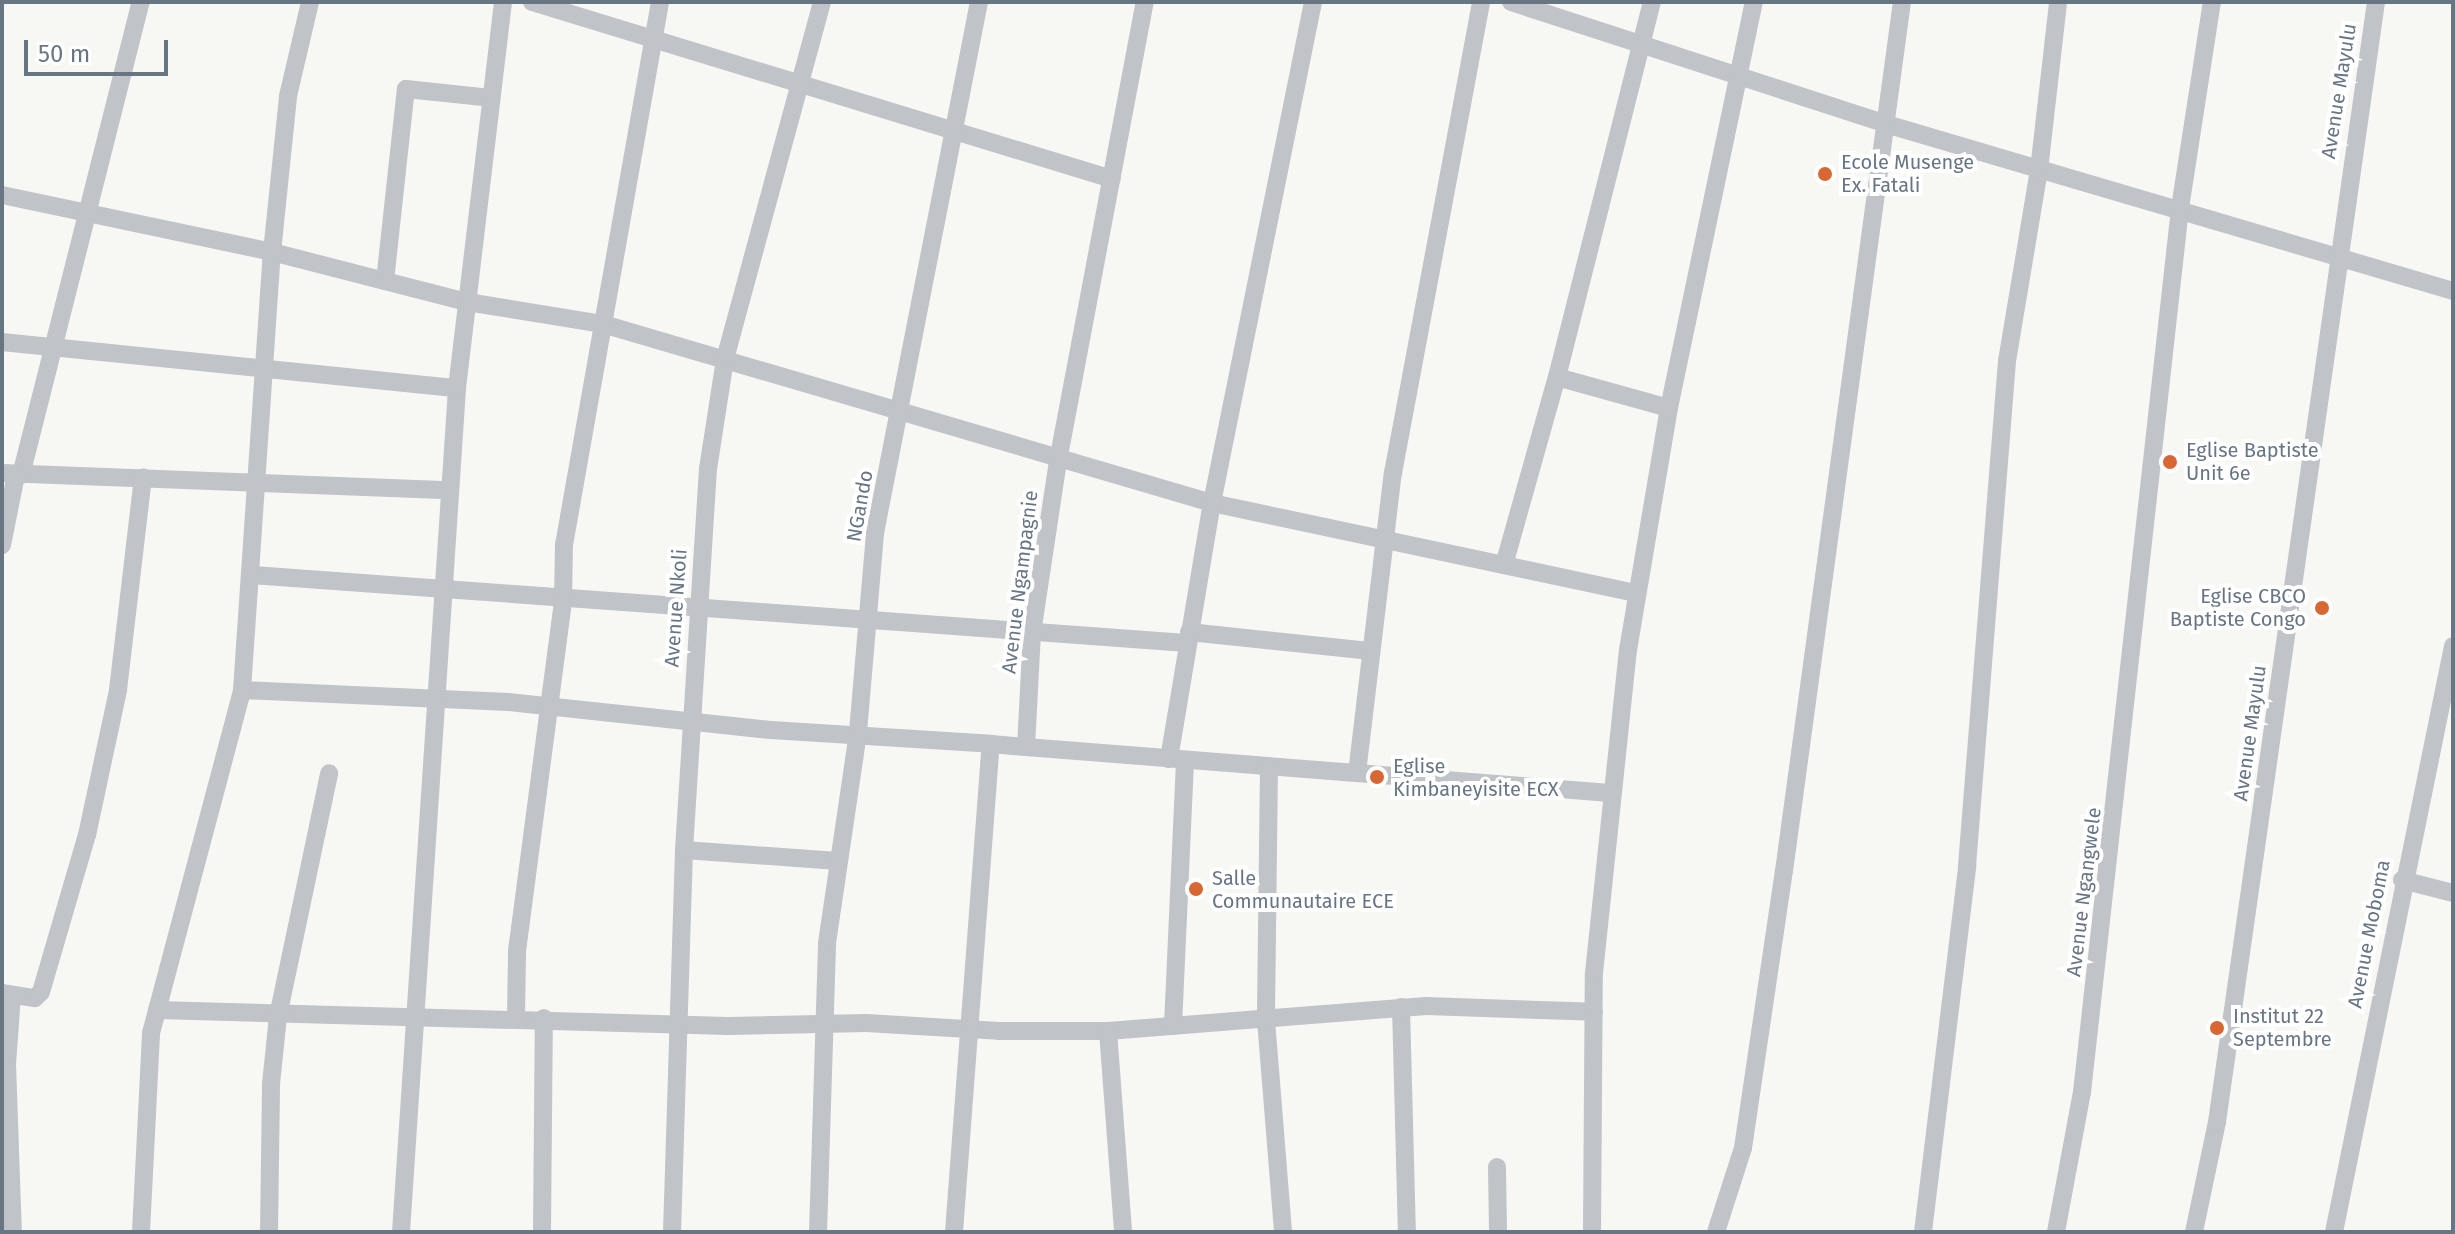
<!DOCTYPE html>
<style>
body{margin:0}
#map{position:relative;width:2455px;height:1234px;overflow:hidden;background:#f7f7f4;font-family:"Fira Sans",sans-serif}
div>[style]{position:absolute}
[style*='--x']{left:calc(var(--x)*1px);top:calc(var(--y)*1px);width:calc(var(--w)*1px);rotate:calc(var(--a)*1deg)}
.minor>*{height:18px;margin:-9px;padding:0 9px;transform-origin:9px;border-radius:9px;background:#c0c3c7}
.dots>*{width:22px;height:22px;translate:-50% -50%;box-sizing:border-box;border:4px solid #fff;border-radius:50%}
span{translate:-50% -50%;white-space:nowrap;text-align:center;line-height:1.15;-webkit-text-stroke:8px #fff;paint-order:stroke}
.street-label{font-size:20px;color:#687583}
.poi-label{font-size:20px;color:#687583}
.left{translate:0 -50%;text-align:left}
.right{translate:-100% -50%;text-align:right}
.frame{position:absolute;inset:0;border:4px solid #687583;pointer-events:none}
.scale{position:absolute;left:24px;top:40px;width:144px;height:36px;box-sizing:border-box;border:4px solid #687583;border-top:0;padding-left:10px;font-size:24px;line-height:28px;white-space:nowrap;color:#687583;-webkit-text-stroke:6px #fff;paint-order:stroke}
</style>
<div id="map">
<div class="minor">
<i style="--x:532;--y:2;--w:606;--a:16.97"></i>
<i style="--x:1511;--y:2;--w:394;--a:18"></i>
<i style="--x:1886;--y:124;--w:591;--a:16.41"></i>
<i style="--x:2;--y:195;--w:276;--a:11.9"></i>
<i style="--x:272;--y:252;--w:201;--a:14.4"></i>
<i style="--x:467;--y:302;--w:138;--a:9.2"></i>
<i style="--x:603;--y:324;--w:635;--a:16.38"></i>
<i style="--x:1212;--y:503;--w:434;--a:12"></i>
<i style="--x:385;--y:281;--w:193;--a:-83.8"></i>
<i style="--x:406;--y:89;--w:85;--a:6"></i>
<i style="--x:2;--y:342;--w:457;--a:5.8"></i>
<i style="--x:1557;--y:377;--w:116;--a:15.5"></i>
<i style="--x:2;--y:473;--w:447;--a:2.2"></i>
<i style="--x:21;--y:475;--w:488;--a:-75.8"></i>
<i style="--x:2;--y:545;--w:71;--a:-78.7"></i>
<i style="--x:1504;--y:565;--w:195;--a:-74.3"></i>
<i style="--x:1557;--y:377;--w:387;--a:-75.8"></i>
<i style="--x:252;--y:575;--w:937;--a:4.16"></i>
<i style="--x:1189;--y:632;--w:181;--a:6"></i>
<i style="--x:242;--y:690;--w:266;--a:2.6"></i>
<i style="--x:508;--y:702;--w:264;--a:6.1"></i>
<i style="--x:771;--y:730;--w:220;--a:3.6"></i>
<i style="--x:1026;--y:747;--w:586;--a:4.5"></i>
<i style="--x:1169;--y:759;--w:260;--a:-80.5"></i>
<i style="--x:1212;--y:503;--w:511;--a:-78.6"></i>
<i style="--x:1269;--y:767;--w:253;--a:90.7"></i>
<i style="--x:1266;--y:1020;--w:213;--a:85.4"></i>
<i style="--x:1357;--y:773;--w:302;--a:-83.2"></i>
<i style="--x:1393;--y:473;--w:479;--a:-79.4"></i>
<i style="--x:684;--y:850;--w:154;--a:4.1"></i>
<i style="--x:2402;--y:880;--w:53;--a:14.3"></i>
<i style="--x:2;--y:993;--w:33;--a:9"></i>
<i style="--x:35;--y:998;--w:8;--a:-45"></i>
<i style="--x:41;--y:992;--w:164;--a:-73.7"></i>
<i style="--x:87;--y:835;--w:148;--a:-77.9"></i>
<i style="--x:118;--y:690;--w:214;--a:-83.3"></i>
<i style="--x:12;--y:995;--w:69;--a:94.1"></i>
<i style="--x:7;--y:1064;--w:168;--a:88"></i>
<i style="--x:1401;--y:1007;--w:225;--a:88.5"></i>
<i style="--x:157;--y:1010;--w:571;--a:1.61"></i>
<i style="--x:728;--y:1026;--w:138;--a:-1.2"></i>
<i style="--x:866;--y:1023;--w:133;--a:3.4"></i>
<i style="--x:999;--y:1031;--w:109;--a:0"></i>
<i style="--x:1108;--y:1031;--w:319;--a:-4.5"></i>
<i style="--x:1426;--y:1006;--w:168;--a:2"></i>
<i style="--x:516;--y:1017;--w:66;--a:-89.1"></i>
<i style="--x:517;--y:951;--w:353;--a:-82.5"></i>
<i style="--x:563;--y:601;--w:56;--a:-89"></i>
<i style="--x:564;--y:545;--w:551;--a:-79.97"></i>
<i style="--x:1173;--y:1026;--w:265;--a:-87.4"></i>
<i style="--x:1108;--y:1031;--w:202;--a:85.7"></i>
<i style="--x:1497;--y:1167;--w:65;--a:89.1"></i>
<i style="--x:141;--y:1232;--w:199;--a:-87.1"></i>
<i style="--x:151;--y:1033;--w:355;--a:-75.1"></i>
<i style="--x:242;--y:690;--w:439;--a:-86.1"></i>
<i style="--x:272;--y:252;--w:157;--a:-84.1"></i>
<i style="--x:288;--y:96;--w:97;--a:-76.8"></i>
<i style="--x:269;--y:1232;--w:148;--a:-89.2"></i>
<i style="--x:271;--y:1084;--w:68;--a:-84.1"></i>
<i style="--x:278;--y:1016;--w:248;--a:-78.1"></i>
<i style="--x:401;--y:1232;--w:846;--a:-86.2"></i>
<i style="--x:457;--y:388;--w:389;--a:-83.2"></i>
<i style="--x:542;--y:1232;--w:214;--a:-89.5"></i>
<i style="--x:672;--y:1232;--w:382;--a:-88.2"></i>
<i style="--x:684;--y:850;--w:382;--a:-86.4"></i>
<i style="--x:708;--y:469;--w:111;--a:-81.2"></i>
<i style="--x:725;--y:359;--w:370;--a:-74.8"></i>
<i style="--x:818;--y:1232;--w:289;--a:-88.2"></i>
<i style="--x:827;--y:943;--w:213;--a:-81.6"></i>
<i style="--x:858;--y:732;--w:200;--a:-85.1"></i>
<i style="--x:875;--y:533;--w:541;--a:-78.92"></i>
<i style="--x:954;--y:1232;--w:489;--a:-85.7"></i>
<i style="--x:991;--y:744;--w:35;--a:5"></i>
<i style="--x:1026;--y:747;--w:114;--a:-87"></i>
<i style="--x:1032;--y:633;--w:174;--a:-81.4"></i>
<i style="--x:1058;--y:461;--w:467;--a:-79.3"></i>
<i style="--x:1592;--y:1232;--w:259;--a:-89.6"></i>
<i style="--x:1594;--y:973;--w:325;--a:-84"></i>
<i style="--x:1628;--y:650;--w:245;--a:-80.4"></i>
<i style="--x:1669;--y:408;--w:415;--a:-78.2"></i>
<i style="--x:1716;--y:1232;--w:88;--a:-72.2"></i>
<i style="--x:1743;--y:1148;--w:280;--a:-81.6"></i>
<i style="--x:1784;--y:871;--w:877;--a:-82.27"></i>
<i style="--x:1923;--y:1232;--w:369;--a:-83.1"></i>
<i style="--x:1967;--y:866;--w:507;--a:-85.47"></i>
<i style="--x:2007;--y:361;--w:194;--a:-80.5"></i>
<i style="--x:2039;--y:170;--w:169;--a:-83.5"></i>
<i style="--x:2056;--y:1232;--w:142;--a:-79.5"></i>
<i style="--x:2082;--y:1092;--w:889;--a:-83.67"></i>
<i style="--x:2180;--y:208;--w:208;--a:-81.2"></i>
<i style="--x:2194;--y:1232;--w:112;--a:-78.2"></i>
<i style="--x:2217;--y:1122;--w:1131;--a:-81.92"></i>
<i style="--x:2334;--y:1232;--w:598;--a:-78.52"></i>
</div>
<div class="dots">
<i style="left:1825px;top:174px;background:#d86833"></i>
<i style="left:2170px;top:462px;background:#d86833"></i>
<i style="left:2322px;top:608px;background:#d86833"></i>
<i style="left:1377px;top:777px;background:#d86833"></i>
<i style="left:1196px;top:889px;background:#d86833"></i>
<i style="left:2217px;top:1028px;background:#d86833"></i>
</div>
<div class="street-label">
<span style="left:2339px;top:91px;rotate:-81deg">Avenue Mayulu</span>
<span style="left:860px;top:506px;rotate:-80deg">NGando</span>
<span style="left:1020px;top:582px;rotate:-83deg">Avenue Ngampagnie</span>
<span style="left:676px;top:608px;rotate:-86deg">Avenue Nkoli</span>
<span style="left:2250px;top:733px;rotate:-82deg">Avenue Mayulu</span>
<span style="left:2084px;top:892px;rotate:-83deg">Avenue Ngangwele</span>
<span style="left:2369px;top:934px;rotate:-79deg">Avenue Moboma</span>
</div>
<div class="poi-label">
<span class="left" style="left:1841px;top:174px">Ecole Musenge<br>Ex. Fatali</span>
<span class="left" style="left:2186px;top:462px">Eglise Baptiste<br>Unit 6e</span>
<span class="right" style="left:2306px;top:608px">Eglise CBCO<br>Baptiste Congo</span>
<span class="left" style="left:1393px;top:778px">Eglise<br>Kimbaneyisite ECX</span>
<span class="left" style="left:1212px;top:890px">Salle<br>Communautaire ECE</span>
<span class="left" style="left:2233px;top:1028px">Institut 22<br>Septembre</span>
</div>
<div class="frame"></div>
<div class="scale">50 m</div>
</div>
